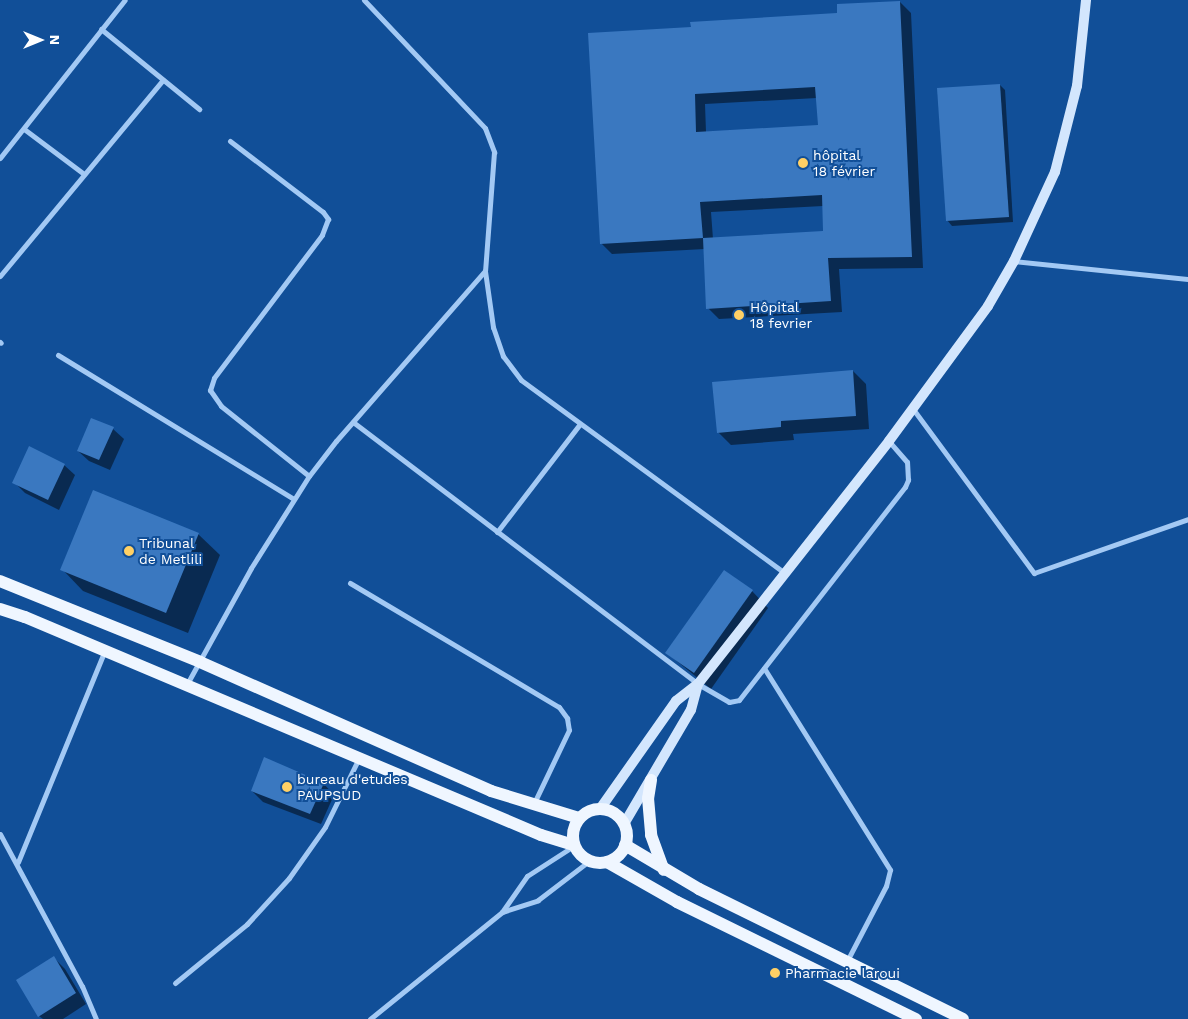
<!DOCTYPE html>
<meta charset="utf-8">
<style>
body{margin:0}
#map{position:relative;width:1188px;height:1019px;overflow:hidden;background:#114f98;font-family:"Work Sans",sans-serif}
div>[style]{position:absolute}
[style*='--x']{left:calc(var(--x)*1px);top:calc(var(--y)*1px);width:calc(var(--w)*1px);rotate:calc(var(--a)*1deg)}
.shadow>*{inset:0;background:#0007}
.building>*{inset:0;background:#3a78c0}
.street>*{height:5px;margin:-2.5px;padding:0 2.5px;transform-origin:2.5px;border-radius:2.5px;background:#a3c9f4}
.secondary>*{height:10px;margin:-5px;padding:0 5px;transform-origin:5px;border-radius:5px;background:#d3e6fd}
.primary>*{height:12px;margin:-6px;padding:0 6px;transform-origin:6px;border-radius:6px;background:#eff6ff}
.primary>.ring{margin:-6px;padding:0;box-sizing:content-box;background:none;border:12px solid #eff6ff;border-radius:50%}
.dots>*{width:14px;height:14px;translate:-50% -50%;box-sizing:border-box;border:2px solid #114f98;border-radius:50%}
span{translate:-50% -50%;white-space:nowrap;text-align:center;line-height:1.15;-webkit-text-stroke:4px #114f98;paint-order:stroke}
.poi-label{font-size:14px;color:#fff}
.left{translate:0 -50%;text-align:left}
.north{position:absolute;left:15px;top:15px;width:50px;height:50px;-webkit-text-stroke:4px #114f98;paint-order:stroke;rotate:90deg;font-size:14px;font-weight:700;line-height:20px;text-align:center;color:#fff}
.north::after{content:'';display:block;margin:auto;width:18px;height:22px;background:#fff;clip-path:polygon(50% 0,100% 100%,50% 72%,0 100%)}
</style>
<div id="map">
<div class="shadow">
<i style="clip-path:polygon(evenodd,900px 2px,911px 13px,923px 268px,839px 269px,842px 312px,719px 319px,708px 308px,705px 249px,612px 254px,601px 243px,692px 29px,838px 14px,900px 2px,817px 98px,819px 126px,706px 132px,705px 104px,817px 98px,900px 2px,823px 206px,825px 232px,713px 239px,711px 212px,823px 206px)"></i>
<i style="clip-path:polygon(1000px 85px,1005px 90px,1013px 222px,952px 226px,947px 220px)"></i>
<i style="clip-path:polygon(853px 371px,866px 384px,869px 429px,793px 434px,794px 440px,731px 445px,718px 432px)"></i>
<i style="clip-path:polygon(113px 429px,124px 439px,110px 470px,89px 461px,78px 451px)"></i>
<i style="clip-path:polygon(64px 465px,75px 475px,59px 510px,25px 493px,14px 482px)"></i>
<i style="clip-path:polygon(198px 534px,220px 555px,188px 633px,83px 591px,62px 569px)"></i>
<i style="clip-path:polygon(752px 591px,768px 608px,711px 689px,667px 653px)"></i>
<i style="clip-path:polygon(265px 759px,324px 784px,334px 795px,321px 824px,263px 802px,252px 791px)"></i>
<i style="clip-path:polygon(54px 958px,65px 969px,86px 1004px,63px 1019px,43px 1019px,39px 1016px)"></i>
</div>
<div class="building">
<i style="clip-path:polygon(evenodd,900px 1px,912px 257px,828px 258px,831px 301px,706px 309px,703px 238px,600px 244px,588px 33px,691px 27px,690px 22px,837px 13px,837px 4px,900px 1px,815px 87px,818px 125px,696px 132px,695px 94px,815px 87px,900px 1px,822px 195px,823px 231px,703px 238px,700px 202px,822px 195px)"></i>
<i style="clip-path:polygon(1000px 84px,1009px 217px,946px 221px,937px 88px)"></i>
<i style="clip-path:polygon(853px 370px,856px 416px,781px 421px,781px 427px,717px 433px,712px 382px)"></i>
<i style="clip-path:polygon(91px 418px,114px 427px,99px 460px,77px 451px)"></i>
<i style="clip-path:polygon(29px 446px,65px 464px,48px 500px,12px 483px)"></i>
<i style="clip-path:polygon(93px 490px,199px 533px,166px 613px,60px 570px)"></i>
<i style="clip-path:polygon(724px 570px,753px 590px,694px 673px,665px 653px)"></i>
<i style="clip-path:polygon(264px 757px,324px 783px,310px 814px,251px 791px)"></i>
<i style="clip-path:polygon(54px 956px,76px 993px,38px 1017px,16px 980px)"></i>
</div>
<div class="street">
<i style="--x:364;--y:0;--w:176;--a:46.6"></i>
<i style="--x:485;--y:128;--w:26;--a:69"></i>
<i style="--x:494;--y:152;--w:119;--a:94.3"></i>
<i style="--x:485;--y:271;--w:57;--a:81.9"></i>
<i style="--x:493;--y:327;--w:31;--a:71"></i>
<i style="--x:503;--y:356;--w:30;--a:53"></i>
<i style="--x:521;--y:380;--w:327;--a:36.2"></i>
<i style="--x:101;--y:29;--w:127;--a:39.2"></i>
<i style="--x:24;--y:129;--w:75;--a:36.9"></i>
<i style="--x:230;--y:141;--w:117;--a:37.4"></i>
<i style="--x:323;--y:212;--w:9;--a:54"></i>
<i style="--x:328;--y:219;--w:17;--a:111"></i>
<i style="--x:322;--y:235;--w:179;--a:127.1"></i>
<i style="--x:214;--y:378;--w:13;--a:108"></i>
<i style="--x:210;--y:390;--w:19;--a:55"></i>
<i style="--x:221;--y:406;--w:112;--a:38.5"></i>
<i style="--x:0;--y:158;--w:201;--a:-51.7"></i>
<i style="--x:1014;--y:261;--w:175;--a:5.9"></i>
<i style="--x:0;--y:276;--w:255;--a:-50.3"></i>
<i style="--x:0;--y:342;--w:1;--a:45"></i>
<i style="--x:58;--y:355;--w:276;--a:31.4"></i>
<i style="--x:913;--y:409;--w:204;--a:53.6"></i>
<i style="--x:1034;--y:573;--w:163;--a:-19.3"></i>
<i style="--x:353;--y:422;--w:433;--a:37.2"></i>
<i style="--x:698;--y:684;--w:36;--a:30"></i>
<i style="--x:729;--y:702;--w:10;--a:-11"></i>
<i style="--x:739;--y:700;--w:270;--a:-52.1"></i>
<i style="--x:905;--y:487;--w:8;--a:-67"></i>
<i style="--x:908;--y:480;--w:18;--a:-93"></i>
<i style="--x:907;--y:462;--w:28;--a:-131"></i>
<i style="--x:497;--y:532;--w:136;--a:-52.5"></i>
<i style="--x:350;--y:583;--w:243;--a:30.7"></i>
<i style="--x:559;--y:707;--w:14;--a:54"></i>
<i style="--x:567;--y:718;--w:12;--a:81"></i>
<i style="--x:569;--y:730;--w:81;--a:115.6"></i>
<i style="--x:764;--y:668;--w:238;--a:58"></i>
<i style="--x:890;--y:870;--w:16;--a:104"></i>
<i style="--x:886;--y:886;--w:85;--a:117.5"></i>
<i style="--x:187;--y:684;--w:132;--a:-61.1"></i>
<i style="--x:251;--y:568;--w:109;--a:-57.8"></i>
<i style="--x:309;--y:476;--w:44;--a:-52.4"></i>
<i style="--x:336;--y:441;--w:226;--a:-48.8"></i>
<i style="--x:0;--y:834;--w:173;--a:61.7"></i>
<i style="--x:82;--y:986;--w:36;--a:67"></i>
<i style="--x:18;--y:862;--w:227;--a:-67.7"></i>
<i style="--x:502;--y:912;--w:38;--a:-18"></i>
<i style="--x:538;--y:900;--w:64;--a:-37.4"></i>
<i style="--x:175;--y:983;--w:93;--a:-39.3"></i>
<i style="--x:247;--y:924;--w:62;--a:-47.6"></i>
<i style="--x:289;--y:878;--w:62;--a:-54.8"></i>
<i style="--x:325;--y:827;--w:75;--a:-63.8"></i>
<i style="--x:370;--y:1019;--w:170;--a:-39"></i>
<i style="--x:502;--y:912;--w:44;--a:-55.2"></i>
<i style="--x:527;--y:876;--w:54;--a:-32.8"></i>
</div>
<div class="secondary">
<i style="--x:600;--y:809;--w:132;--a:-54.9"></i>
<i style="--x:676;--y:701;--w:28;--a:-38"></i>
<i style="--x:698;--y:684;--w:309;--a:-51.8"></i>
<i style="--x:889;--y:441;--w:167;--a:-53.7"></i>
<i style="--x:988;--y:306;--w:52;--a:-60"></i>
<i style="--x:1014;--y:261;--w:98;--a:-65.3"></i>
<i style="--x:1055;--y:172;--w:89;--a:-75.7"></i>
<i style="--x:1077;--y:86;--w:86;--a:-84"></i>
<i style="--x:624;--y:824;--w:132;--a:-59.6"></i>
<i style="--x:691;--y:710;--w:27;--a:-75"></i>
</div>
<div class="primary">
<i style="--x:0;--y:581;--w:216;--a:22"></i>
<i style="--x:200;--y:662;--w:318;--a:23.9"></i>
<i style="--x:491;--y:791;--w:92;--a:17.1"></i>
<i style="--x:0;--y:609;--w:26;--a:18"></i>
<i style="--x:25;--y:617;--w:560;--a:22.9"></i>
<i style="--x:541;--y:835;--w:34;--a:17"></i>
<i style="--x:651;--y:780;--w:18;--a:99"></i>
<i style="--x:648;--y:798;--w:37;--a:85"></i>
<i style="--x:651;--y:835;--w:37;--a:70"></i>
<i class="ring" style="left:573px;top:809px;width:42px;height:42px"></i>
<i style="--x:625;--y:845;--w:86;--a:30.7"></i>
<i style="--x:699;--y:889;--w:294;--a:26.2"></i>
<i style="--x:607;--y:862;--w:81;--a:29.7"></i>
<i style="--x:677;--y:902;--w:266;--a:26.1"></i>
</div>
<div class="dots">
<i style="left:803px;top:163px;background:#ffd065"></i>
<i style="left:739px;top:315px;background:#ffd065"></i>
<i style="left:129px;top:551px;background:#ffd065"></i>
<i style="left:287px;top:787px;background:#ffd065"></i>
<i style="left:775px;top:973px;background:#ffd065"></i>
</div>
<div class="poi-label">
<span class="left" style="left:813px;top:163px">hôpital<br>18 février</span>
<span class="left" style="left:750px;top:315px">Hôpital<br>18 fevrier</span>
<span class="left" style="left:139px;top:551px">Tribunal<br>de Metlili</span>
<span class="left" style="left:297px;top:787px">bureau d'etudes<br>PAUPSUD</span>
<span class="left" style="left:785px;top:973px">Pharmacie laroui</span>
</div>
<div class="north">N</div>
</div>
